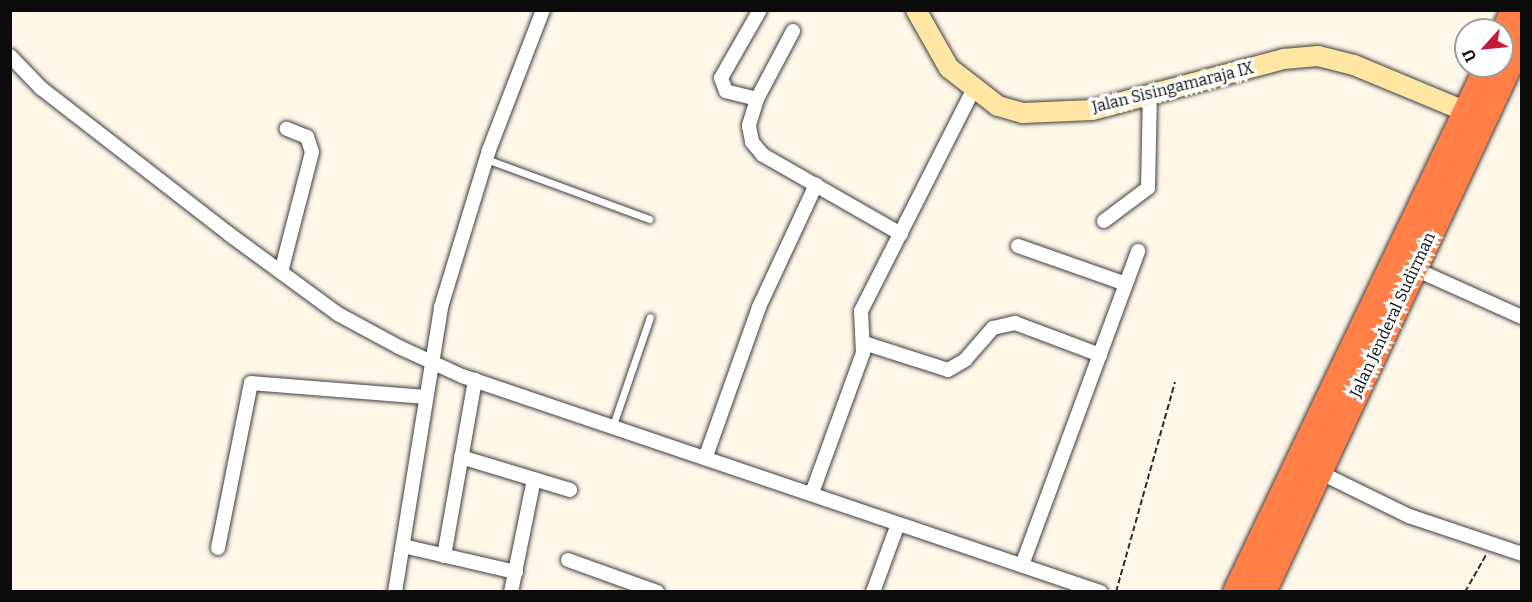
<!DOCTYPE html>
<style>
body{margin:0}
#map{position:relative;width:1532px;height:602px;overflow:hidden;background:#fff7e8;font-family:Bitter,serif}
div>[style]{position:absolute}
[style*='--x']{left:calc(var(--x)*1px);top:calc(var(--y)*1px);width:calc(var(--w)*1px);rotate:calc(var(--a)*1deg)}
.path>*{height:2px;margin-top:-1px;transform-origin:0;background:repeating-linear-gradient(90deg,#2d2d2d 0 6px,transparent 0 9px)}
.roads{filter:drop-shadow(0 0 2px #3e3e3e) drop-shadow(0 0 2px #3e3e3e)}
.lane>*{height:7px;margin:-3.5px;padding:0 3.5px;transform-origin:3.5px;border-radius:3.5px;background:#fff}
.street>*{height:14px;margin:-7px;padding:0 7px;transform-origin:7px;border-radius:7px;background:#fff}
.secondary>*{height:20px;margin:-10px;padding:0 10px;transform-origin:10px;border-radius:10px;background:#ffe7a3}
.highway>*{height:26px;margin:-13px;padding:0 13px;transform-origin:13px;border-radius:13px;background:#ff7f46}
span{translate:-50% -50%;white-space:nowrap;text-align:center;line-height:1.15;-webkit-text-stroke:6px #fff;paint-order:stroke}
.street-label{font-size:16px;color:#0b0b0b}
.frame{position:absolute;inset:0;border:12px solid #0b0b0b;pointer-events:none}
.north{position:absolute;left:1454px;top:18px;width:60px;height:60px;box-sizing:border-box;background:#fff;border:2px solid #9d9d9d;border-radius:50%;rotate:243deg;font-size:16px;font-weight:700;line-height:24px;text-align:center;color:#0b0b0b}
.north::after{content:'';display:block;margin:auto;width:21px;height:27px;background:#c5183a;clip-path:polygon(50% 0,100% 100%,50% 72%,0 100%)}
</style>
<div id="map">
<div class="path">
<i style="--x:1116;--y:592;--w:218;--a:-74.3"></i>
<i style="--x:1465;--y:592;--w:43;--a:-60.4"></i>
</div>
<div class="roads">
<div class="lane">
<i style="--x:486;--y:159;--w:174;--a:20.2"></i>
<i style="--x:613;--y:425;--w:114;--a:-71.1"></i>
</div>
<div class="street">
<i style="--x:793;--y:31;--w:77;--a:117.9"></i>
<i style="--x:757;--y:99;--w:28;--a:107"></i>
<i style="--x:749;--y:126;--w:16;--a:79"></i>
<i style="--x:752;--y:142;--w:17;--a:50"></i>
<i style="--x:763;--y:155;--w:159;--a:29.8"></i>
<i style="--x:10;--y:56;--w:45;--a:45.9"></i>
<i style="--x:41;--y:88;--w:238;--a:37.8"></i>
<i style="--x:229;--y:234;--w:135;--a:36.3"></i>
<i style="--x:338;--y:314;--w:69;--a:28.4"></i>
<i style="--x:399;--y:347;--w:69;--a:24.7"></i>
<i style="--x:462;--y:376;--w:674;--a:18.7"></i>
<i style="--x:757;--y:99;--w:32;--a:-166"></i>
<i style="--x:726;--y:91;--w:14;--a:-111"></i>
<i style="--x:721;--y:78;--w:78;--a:-60.2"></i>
<i style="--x:1104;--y:221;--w:55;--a:-36.9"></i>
<i style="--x:1148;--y:188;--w:92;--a:-88.8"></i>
<i style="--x:1018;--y:246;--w:114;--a:19.4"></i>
<i style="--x:1415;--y:269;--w:117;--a:24.2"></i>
<i style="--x:281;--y:272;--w:124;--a:-75.5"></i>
<i style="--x:312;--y:152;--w:16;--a:-108"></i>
<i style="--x:307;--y:137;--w:22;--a:-158"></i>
<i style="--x:864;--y:343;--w:88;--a:17.8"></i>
<i style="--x:948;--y:370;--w:20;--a:-30"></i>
<i style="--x:965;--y:360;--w:43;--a:-48.8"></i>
<i style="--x:993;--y:328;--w:23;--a:-13"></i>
<i style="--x:1015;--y:323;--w:91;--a:20.6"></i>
<i style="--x:706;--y:456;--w:158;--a:-70.4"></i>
<i style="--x:759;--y:307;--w:135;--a:-65"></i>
<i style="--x:461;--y:457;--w:114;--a:16.8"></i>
<i style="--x:1317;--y:471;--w:102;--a:26.1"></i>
<i style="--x:1409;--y:516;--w:119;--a:18.6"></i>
<i style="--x:812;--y:493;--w:149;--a:-70"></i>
<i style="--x:863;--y:353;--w:42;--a:-92.7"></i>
<i style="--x:861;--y:311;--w:248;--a:-63.1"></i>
<i style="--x:403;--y:546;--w:116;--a:13"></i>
<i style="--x:218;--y:548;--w:168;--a:-78.7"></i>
<i style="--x:251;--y:383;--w:175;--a:4.6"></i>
<i style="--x:444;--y:556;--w:179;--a:-80"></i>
<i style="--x:568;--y:560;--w:95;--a:19.8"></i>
<i style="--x:1022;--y:565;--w:335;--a:-69.7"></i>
<i style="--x:395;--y:592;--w:289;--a:-80.8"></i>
<i style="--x:441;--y:307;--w:164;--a:-73"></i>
<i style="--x:489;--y:150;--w:150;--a:-68.9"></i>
<i style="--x:511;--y:592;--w:115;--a:-78.5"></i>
<i style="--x:873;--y:592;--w:72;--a:-69.8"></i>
</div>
<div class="secondary">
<i style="--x:916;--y:10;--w:67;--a:60.4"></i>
<i style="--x:949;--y:68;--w:62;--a:37.8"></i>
<i style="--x:998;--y:106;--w:26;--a:16"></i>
<i style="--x:1023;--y:113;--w:69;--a:-2.5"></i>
<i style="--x:1092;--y:110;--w:199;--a:-14.9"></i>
<i style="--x:1284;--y:59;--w:34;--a:-5"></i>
<i style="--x:1318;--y:56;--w:37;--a:14"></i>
<i style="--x:1354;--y:65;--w:122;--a:22.6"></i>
</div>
<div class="highway">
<i style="--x:1502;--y:36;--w:29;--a:-65"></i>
<i style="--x:1236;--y:592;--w:583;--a:-64.4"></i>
<i style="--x:1263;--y:592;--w:612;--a:-64.94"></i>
</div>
</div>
<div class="street-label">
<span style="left:1173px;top:88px;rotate:-14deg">Jalan Sisingamaraja IX</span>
<span style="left:1393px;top:315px;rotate:-65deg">Jalan Jenderal Sudirman</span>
</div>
<div class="frame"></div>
<div class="north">U</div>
</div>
